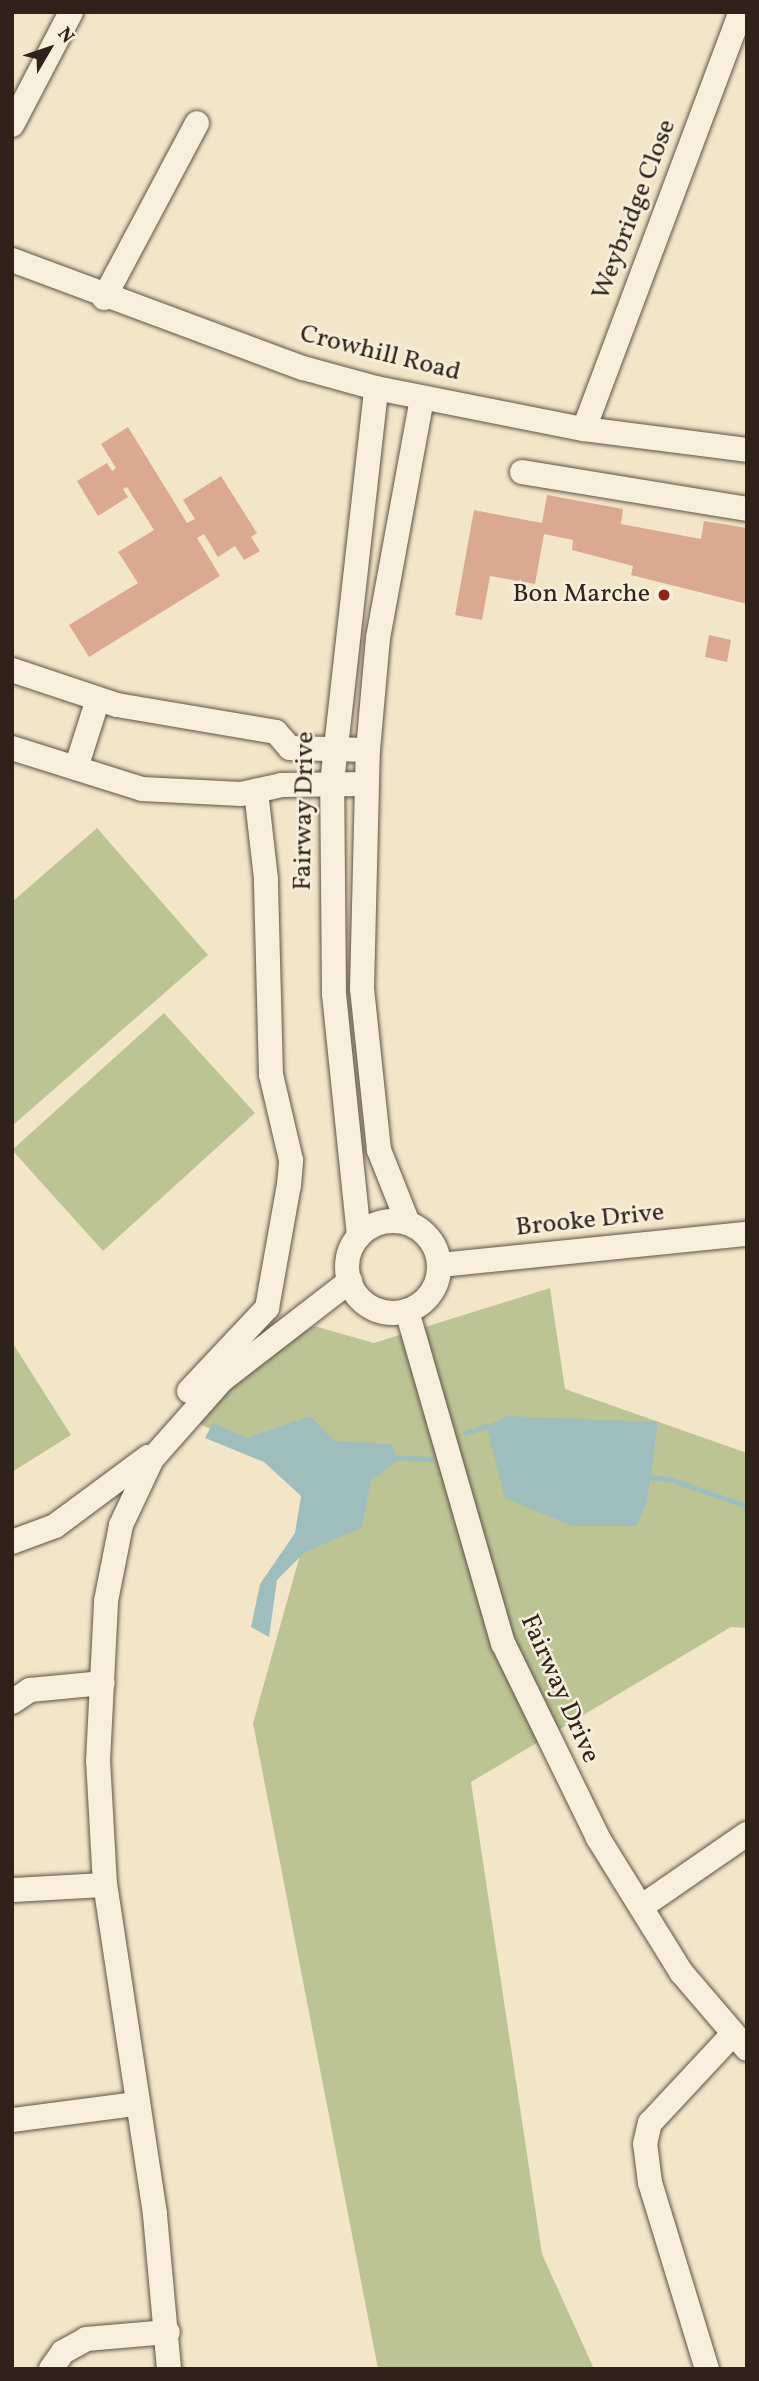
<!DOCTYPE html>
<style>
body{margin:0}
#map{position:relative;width:759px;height:2381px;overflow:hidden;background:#f3e6c8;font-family:Vollkorn,serif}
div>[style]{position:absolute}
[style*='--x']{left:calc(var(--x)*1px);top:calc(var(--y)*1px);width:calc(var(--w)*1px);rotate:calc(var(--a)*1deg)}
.green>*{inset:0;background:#bdc494}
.water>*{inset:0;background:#9dbebd}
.stream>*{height:5px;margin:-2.5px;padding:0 2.5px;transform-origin:2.5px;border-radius:2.5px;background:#9dbebd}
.building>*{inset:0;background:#dba992}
.roads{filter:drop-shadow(0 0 2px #605346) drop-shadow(0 0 2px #605346)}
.minor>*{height:24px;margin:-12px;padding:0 12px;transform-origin:12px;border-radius:12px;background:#f7efdb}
.minor>.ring{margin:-12px;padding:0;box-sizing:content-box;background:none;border:24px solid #f7efdb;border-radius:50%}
.dots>*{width:19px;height:19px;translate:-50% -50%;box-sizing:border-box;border:4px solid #f7efdb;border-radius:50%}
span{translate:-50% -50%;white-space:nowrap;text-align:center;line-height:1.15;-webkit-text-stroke:5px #f7efdb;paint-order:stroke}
.street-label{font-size:26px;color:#2f221a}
.poi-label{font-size:26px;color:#2f221a}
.right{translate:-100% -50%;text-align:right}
.frame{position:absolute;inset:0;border:14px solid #2f221a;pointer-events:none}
.north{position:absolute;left:14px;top:14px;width:70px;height:70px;-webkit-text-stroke:5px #f7efdb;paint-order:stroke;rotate:51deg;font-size:19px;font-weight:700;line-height:28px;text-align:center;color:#2f221a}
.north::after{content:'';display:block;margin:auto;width:24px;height:32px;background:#2f221a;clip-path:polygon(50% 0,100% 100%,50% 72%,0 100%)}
</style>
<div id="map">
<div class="green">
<i style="clip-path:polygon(97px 828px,208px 955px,12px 1126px,12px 902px)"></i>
<i style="clip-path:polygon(164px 1013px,255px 1113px,103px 1251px,12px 1150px)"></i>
<i style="clip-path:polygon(550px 1288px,565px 1389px,747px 1453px,747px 1628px,731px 1627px,471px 1782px,542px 2254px,594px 2369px,378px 2369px,253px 1723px,312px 1512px,294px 1469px,196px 1422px,256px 1360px,314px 1326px,374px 1343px)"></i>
<i style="clip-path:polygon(12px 1342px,71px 1435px,12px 1472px)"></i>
</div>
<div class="water">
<i style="clip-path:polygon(310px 1416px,334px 1441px,391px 1444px,398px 1460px,371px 1481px,362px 1527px,304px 1553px,277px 1580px,269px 1637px,251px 1627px,260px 1584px,295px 1533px,301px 1496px,264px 1462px,205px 1438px,213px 1423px,247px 1438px)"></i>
<i style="clip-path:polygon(507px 1416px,658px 1422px,647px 1502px,636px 1526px,572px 1526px,505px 1498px,486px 1426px)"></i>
</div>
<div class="stream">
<i style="--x:465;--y:1433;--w:22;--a:-18"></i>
<i style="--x:486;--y:1426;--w:7;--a:45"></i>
<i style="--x:391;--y:1457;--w:40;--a:2.9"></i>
<i style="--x:646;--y:1477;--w:23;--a:5"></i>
<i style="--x:669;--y:1479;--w:83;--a:19.1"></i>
</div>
<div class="building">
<i style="clip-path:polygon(128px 427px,187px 523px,195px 519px,183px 500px,221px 476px,257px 533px,251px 537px,260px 551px,244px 560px,235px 546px,218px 557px,204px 534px,197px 538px,220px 576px,89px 657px,69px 625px,138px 583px,118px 552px,154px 530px,127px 487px,123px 489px,128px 497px,98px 516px,77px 481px,107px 463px,112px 471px,116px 468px,101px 444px)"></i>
<i style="clip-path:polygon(547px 495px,623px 509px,621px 524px,701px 539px,704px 521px,747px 528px,747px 604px,631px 575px,633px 566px,572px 550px,573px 540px,544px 534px,535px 584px,490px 576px,482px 620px,455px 615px,474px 510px,542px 523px)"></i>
<i style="clip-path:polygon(709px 635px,731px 640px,727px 662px,705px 657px)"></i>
</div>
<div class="roads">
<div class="minor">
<i style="--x:12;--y:125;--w:127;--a:-62.4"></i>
<i style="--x:12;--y:260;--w:310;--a:20.4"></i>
<i style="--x:303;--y:368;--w:76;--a:15.3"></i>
<i style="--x:376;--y:388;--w:212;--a:11.2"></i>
<i style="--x:584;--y:429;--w:164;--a:7.3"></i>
<i style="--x:104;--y:298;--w:198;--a:-62"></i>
<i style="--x:584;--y:429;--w:446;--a:-69.4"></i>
<i style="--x:522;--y:472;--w:228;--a:9.3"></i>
<i style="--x:12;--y:670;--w:111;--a:18.4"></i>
<i style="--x:117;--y:705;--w:161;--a:9.6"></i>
<i style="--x:276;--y:732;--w:21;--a:49"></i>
<i style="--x:290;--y:748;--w:78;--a:1.5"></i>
<i style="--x:12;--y:748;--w:136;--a:17.5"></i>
<i style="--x:142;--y:789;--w:99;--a:2.9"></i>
<i style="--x:241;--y:794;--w:42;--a:-12.4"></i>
<i style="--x:282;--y:785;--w:85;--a:-0.7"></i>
<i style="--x:76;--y:768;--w:72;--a:-72.3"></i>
<i class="ring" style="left:347px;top:1221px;width:68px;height:68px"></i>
<i style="--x:408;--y:1223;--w:79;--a:-111.7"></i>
<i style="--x:379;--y:1150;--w:162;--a:-96"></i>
<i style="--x:362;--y:989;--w:239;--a:-88.6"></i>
<i style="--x:368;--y:750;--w:112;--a:-84.9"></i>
<i style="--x:378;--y:638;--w:243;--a:-79.6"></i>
<i style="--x:359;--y:1236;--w:243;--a:-95.9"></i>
<i style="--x:334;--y:994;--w:211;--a:-90.5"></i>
<i style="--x:332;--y:783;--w:397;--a:-83.6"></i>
<i style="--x:440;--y:1265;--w:309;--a:-5.8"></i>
<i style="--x:407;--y:1311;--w:346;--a:73.9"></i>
<i style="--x:503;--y:1643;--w:217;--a:64"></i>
<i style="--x:598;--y:1838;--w:158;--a:58.2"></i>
<i style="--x:681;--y:1972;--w:101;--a:49.4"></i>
<i style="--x:189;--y:1391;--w:114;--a:-46.8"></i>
<i style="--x:267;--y:1308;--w:125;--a:-79.9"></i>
<i style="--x:289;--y:1185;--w:25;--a:-85"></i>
<i style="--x:291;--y:1160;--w:87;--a:-103.2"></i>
<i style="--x:271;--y:1075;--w:196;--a:-91.5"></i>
<i style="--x:266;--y:879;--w:89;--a:-96.5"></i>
<i style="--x:12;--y:1542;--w:46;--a:-20.4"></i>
<i style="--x:55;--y:1526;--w:116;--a:-36.6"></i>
<i style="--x:12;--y:1702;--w:22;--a:-34"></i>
<i style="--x:30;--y:1690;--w:73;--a:-5.5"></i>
<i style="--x:12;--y:1890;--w:93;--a:-3.1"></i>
<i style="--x:641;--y:1907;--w:129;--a:-34.6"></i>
<i style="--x:12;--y:2120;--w:125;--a:-7.4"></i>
<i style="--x:51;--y:2369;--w:21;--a:-55"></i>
<i style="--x:63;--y:2352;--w:26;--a:-29"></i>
<i style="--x:86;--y:2339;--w:82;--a:-4.9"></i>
<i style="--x:169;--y:2369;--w:156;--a:-95.2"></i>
<i style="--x:155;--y:2214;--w:333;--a:-98.6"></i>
<i style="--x:105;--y:1885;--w:124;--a:-93.2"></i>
<i style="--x:98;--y:1761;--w:160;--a:-87.1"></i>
<i style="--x:106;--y:1601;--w:77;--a:-78.8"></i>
<i style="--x:121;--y:1525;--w:73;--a:-64.8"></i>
<i style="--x:152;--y:1459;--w:106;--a:-48.5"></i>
<i style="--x:222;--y:1380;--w:162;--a:-37.7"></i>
<i style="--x:707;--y:2369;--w:195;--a:-107"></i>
<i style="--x:650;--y:2183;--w:39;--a:-97"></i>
<i style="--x:645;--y:2144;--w:22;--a:-77"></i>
<i style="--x:650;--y:2123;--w:120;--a:-47"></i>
</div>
</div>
<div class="dots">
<i style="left:664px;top:595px;background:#8f2418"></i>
</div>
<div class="street-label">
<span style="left:635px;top:210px;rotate:-69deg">Weybridge Close</span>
<span style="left:380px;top:354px;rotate:14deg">Crowhill Road</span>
<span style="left:305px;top:811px;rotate:-89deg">Fairway Drive</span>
<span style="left:590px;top:1221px;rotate:-6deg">Brooke Drive</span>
<span style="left:559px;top:1689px;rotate:66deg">Fairway Drive</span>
</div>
<div class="poi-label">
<span class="right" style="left:650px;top:595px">Bon Marche</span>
</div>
<div class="frame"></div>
<div class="north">N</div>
</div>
